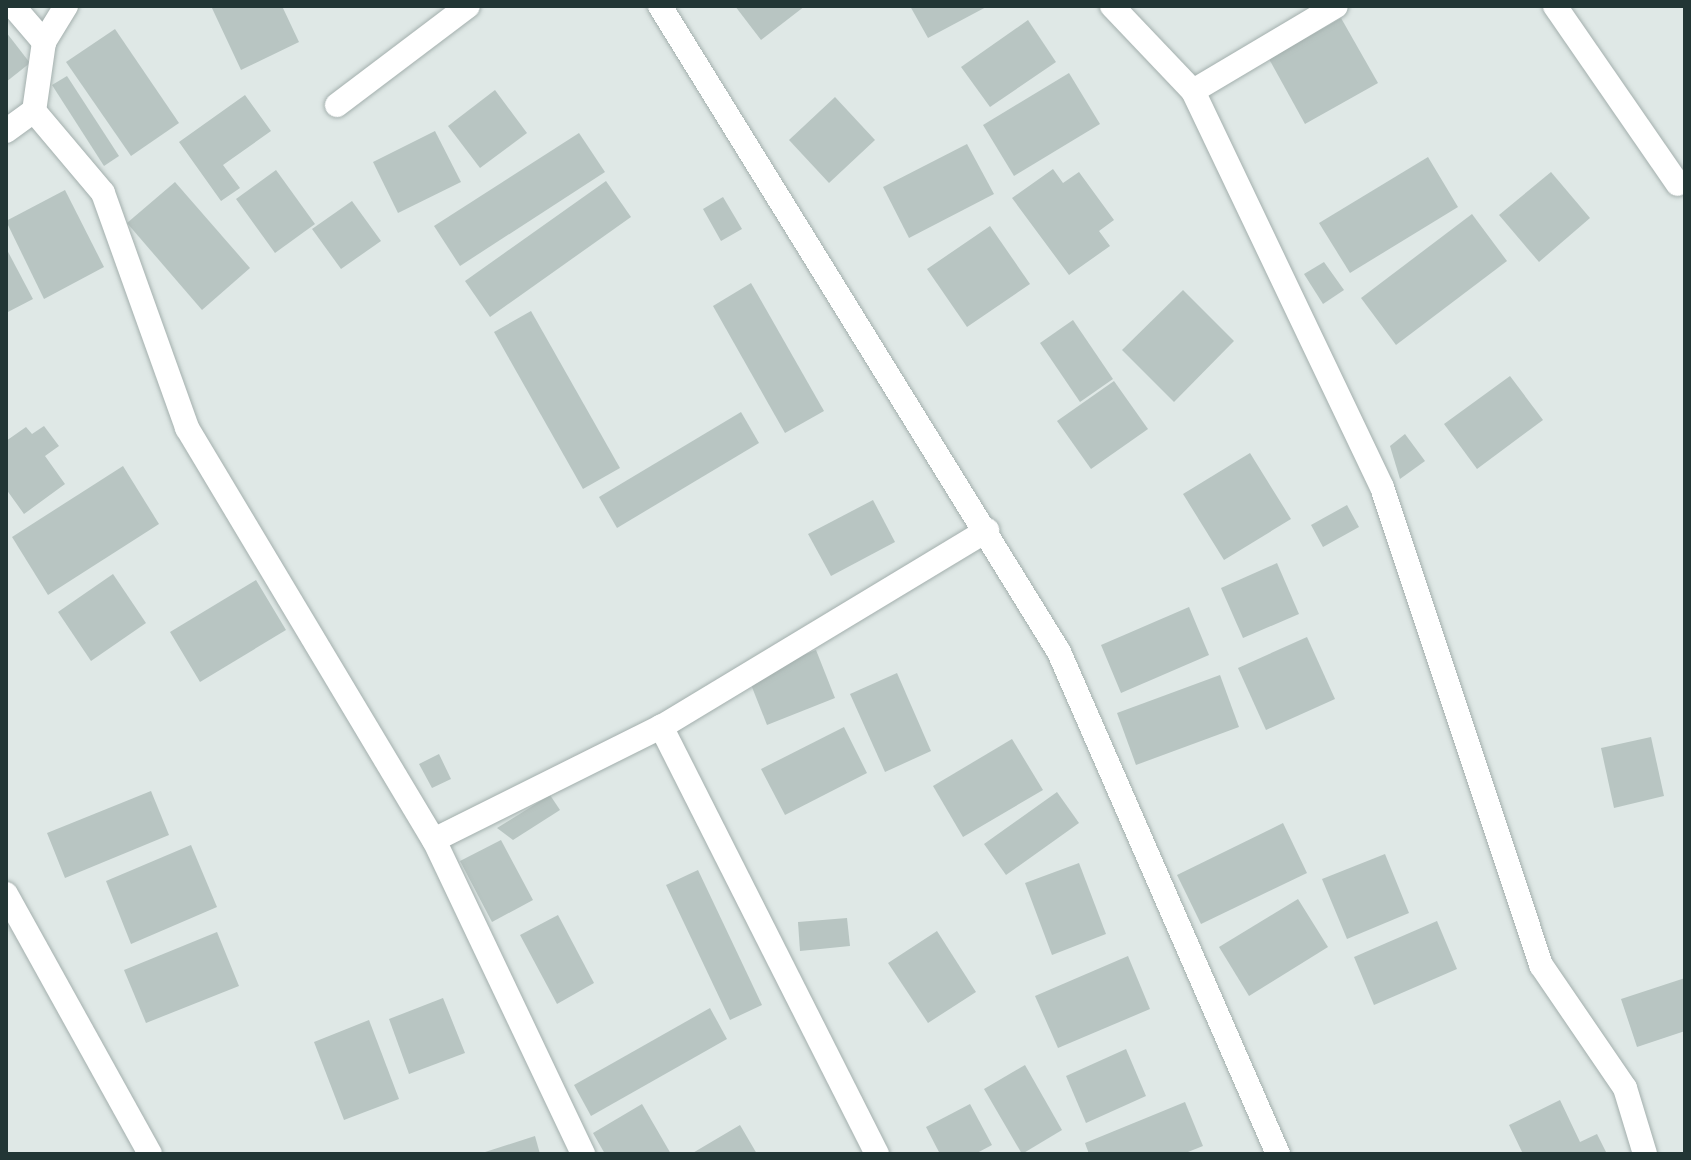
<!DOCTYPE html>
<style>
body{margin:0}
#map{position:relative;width:1691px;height:1160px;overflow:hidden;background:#dfe8e6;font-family:"PT Sans",sans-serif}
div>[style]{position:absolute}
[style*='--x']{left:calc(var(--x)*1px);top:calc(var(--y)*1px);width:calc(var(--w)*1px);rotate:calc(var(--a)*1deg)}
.building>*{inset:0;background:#b8c5c2}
.roads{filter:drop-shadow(0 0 2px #a3afad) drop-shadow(0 0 2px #a3afad)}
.minor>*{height:24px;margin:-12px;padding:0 12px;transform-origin:12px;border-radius:12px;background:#fff}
span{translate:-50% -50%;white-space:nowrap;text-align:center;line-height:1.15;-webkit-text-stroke:6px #eff5f3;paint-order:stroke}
.frame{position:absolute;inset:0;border:8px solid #223635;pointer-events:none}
</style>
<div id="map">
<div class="building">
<i style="clip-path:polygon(211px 6px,282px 6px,299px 42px,241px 70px)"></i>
<i style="clip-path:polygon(735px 6px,805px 6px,761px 40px)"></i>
<i style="clip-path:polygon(910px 6px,988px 6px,928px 38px)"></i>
<i style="clip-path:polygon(1341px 18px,1378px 83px,1305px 124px,1269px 59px)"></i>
<i style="clip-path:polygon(1028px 20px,1056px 62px,990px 107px,961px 67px)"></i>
<i style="clip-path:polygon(115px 29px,179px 123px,131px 156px,66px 62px)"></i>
<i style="clip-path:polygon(6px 32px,30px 63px,6px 82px)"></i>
<i style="clip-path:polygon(1069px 73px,1100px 124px,1014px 176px,983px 125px)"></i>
<i style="clip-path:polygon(67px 76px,119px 156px,104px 166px,52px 85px)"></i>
<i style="clip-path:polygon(495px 90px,527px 133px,480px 168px,448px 126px)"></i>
<i style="clip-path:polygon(245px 95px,271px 131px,223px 165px,240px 188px,221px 201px,179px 142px)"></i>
<i style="clip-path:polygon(835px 97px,875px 140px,829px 183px,789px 140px)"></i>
<i style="clip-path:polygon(435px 131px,461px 182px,398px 213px,373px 162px)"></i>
<i style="clip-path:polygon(579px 133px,605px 172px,460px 266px,434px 226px)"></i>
<i style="clip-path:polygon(967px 144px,994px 194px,909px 238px,883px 187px)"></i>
<i style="clip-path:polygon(1428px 157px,1458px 207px,1350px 273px,1319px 223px)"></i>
<i style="clip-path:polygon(1053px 169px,1063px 183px,1079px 172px,1114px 220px,1099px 231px,1110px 246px,1069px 275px,1012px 198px)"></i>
<i style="clip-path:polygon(276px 170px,315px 224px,275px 253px,236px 199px)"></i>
<i style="clip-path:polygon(1551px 172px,1590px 218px,1539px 262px,1499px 215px)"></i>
<i style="clip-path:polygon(606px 181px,631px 217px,490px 317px,465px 281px)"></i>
<i style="clip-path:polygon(175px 182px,250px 268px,202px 310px,127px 223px)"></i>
<i style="clip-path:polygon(65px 190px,104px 267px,44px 299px,6px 221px)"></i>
<i style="clip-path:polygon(723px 197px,742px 229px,721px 241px,703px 209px)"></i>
<i style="clip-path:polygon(352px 201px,381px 241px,341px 269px,312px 229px)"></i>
<i style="clip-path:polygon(1472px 214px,1507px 261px,1396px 345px,1361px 298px)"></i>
<i style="clip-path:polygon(990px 226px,1030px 284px,967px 327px,927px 269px)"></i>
<i style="clip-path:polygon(6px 248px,33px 299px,6px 313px)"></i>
<i style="clip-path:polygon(1324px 262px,1344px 290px,1323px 304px,1304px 274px)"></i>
<i style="clip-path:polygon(751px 283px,824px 411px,785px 433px,713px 306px)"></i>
<i style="clip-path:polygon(1183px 290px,1234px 341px,1174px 402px,1122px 350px)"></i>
<i style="clip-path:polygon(531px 311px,620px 468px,583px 489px,494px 332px)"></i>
<i style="clip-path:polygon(1073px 320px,1113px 379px,1080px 402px,1040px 343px)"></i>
<i style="clip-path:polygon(1510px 376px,1543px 420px,1477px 469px,1444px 424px)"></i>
<i style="clip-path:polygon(1114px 381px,1148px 429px,1091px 469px,1057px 421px)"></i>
<i style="clip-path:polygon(741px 412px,759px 443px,617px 528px,599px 497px)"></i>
<i style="clip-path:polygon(44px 426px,59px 446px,45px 456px,65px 484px,24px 514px,6px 489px,6px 441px,26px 427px,32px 434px)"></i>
<i style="clip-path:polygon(1405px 434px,1425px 461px,1400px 479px,1390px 446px)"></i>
<i style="clip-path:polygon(1250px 453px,1291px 519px,1224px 560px,1183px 494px)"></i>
<i style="clip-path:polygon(123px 466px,159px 524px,48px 595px,12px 537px)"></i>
<i style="clip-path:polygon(873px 500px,895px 542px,831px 576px,808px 534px)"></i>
<i style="clip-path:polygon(1347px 505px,1359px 527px,1323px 547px,1311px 525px)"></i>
<i style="clip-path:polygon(1277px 563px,1299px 614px,1243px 638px,1221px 588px)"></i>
<i style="clip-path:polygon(113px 574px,146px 623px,91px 661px,58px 612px)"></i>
<i style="clip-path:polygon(256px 580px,286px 630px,200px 682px,170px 632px)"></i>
<i style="clip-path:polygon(1189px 607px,1209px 655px,1121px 693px,1101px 645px)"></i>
<i style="clip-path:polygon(1307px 637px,1335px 699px,1266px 730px,1238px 668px)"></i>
<i style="clip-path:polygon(816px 650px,835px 698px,767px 725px,748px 677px)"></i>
<i style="clip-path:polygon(897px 673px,931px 751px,885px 772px,850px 694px)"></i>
<i style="clip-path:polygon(1220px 675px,1239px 727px,1136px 765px,1117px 713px)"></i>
<i style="clip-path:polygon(844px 727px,867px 773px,785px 815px,761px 769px)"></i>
<i style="clip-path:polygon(1651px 737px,1664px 796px,1614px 808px,1601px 748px)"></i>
<i style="clip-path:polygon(1012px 739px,1043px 790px,963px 837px,933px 786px)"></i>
<i style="clip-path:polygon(439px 754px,451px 779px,432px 788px,419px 764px)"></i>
<i style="clip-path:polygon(151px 791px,169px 835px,65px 878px,47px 833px)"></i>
<i style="clip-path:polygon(1057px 792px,1079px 823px,1006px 875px,984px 844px)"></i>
<i style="clip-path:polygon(550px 795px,560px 810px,513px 840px,497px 828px)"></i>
<i style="clip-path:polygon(1283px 823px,1307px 873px,1201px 924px,1177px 875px)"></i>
<i style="clip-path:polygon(501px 840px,533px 900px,492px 922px,460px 861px)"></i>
<i style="clip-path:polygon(191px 845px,217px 907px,131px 944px,106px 881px)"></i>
<i style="clip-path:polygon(1385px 854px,1409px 913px,1347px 939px,1322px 879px)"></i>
<i style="clip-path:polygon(1079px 863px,1106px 934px,1052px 955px,1025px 883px)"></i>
<i style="clip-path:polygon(698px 870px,762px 1005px,730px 1020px,666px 885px)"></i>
<i style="clip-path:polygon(1298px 899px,1328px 947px,1249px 996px,1219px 947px)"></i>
<i style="clip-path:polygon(558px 915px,594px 983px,557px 1004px,520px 935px)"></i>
<i style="clip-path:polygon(847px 918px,850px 946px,800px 951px,798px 922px)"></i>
<i style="clip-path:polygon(1437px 921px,1457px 969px,1374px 1005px,1354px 957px)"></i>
<i style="clip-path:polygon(937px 931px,976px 992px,928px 1023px,888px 963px)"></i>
<i style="clip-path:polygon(217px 932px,239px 986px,146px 1023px,124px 970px)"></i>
<i style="clip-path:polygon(1128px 956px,1150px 1009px,1058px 1048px,1035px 996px)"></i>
<i style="clip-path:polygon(1685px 978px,1685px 1031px,1637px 1047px,1621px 999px)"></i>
<i style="clip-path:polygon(443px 998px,465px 1053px,409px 1074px,389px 1019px)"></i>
<i style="clip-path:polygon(710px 1008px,727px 1039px,591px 1116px,574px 1085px)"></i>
<i style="clip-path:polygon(369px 1020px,399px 1099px,344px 1120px,314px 1042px)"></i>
<i style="clip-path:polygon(1126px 1049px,1146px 1096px,1086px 1123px,1066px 1076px)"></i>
<i style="clip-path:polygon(1025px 1065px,1062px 1130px,1022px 1154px,984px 1089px)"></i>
<i style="clip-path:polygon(1560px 1100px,1580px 1142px,1597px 1134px,1607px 1154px,1523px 1154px,1509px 1125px)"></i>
<i style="clip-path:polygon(1185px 1102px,1203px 1146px,1183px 1154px,1089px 1154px,1085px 1143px)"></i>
<i style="clip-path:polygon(642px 1104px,671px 1154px,605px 1154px,593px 1133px)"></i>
<i style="clip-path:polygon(970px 1104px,992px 1145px,975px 1154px,940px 1154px,926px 1127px)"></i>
<i style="clip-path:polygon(740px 1125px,757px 1154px,691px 1154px)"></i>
<i style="clip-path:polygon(535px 1136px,540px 1154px,482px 1154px,482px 1153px)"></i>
</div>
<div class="roads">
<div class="minor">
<i style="--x:13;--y:6;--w:48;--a:49.3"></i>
<i style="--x:66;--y:6;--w:42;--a:121.4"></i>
<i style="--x:44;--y:42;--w:70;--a:98.2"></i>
<i style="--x:34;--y:111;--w:107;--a:49.9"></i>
<i style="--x:103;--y:193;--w:250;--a:70.3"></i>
<i style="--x:187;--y:428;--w:480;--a:59.1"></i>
<i style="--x:434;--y:840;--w:348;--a:64.6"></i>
<i style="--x:660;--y:6;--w:759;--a:58.3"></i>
<i style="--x:1059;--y:652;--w:548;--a:66.43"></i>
<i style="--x:1112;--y:6;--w:117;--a:46.4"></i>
<i style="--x:1193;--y:91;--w:439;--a:64.5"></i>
<i style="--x:1382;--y:487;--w:504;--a:71.6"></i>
<i style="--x:1541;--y:965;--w:149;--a:55.7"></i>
<i style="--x:1625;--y:1088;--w:69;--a:73.1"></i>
<i style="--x:1555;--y:6;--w:216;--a:55.4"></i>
<i style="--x:1193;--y:91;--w:166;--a:-30.7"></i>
<i style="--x:337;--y:105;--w:164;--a:-37.1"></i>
<i style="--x:6;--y:131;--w:34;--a:-36"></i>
<i style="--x:434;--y:840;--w:254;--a:-26.5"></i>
<i style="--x:6;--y:894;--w:297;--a:61"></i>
<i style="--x:877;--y:1154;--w:479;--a:-116.8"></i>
<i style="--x:661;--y:727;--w:381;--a:-31.1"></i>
</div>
</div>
<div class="frame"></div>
</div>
